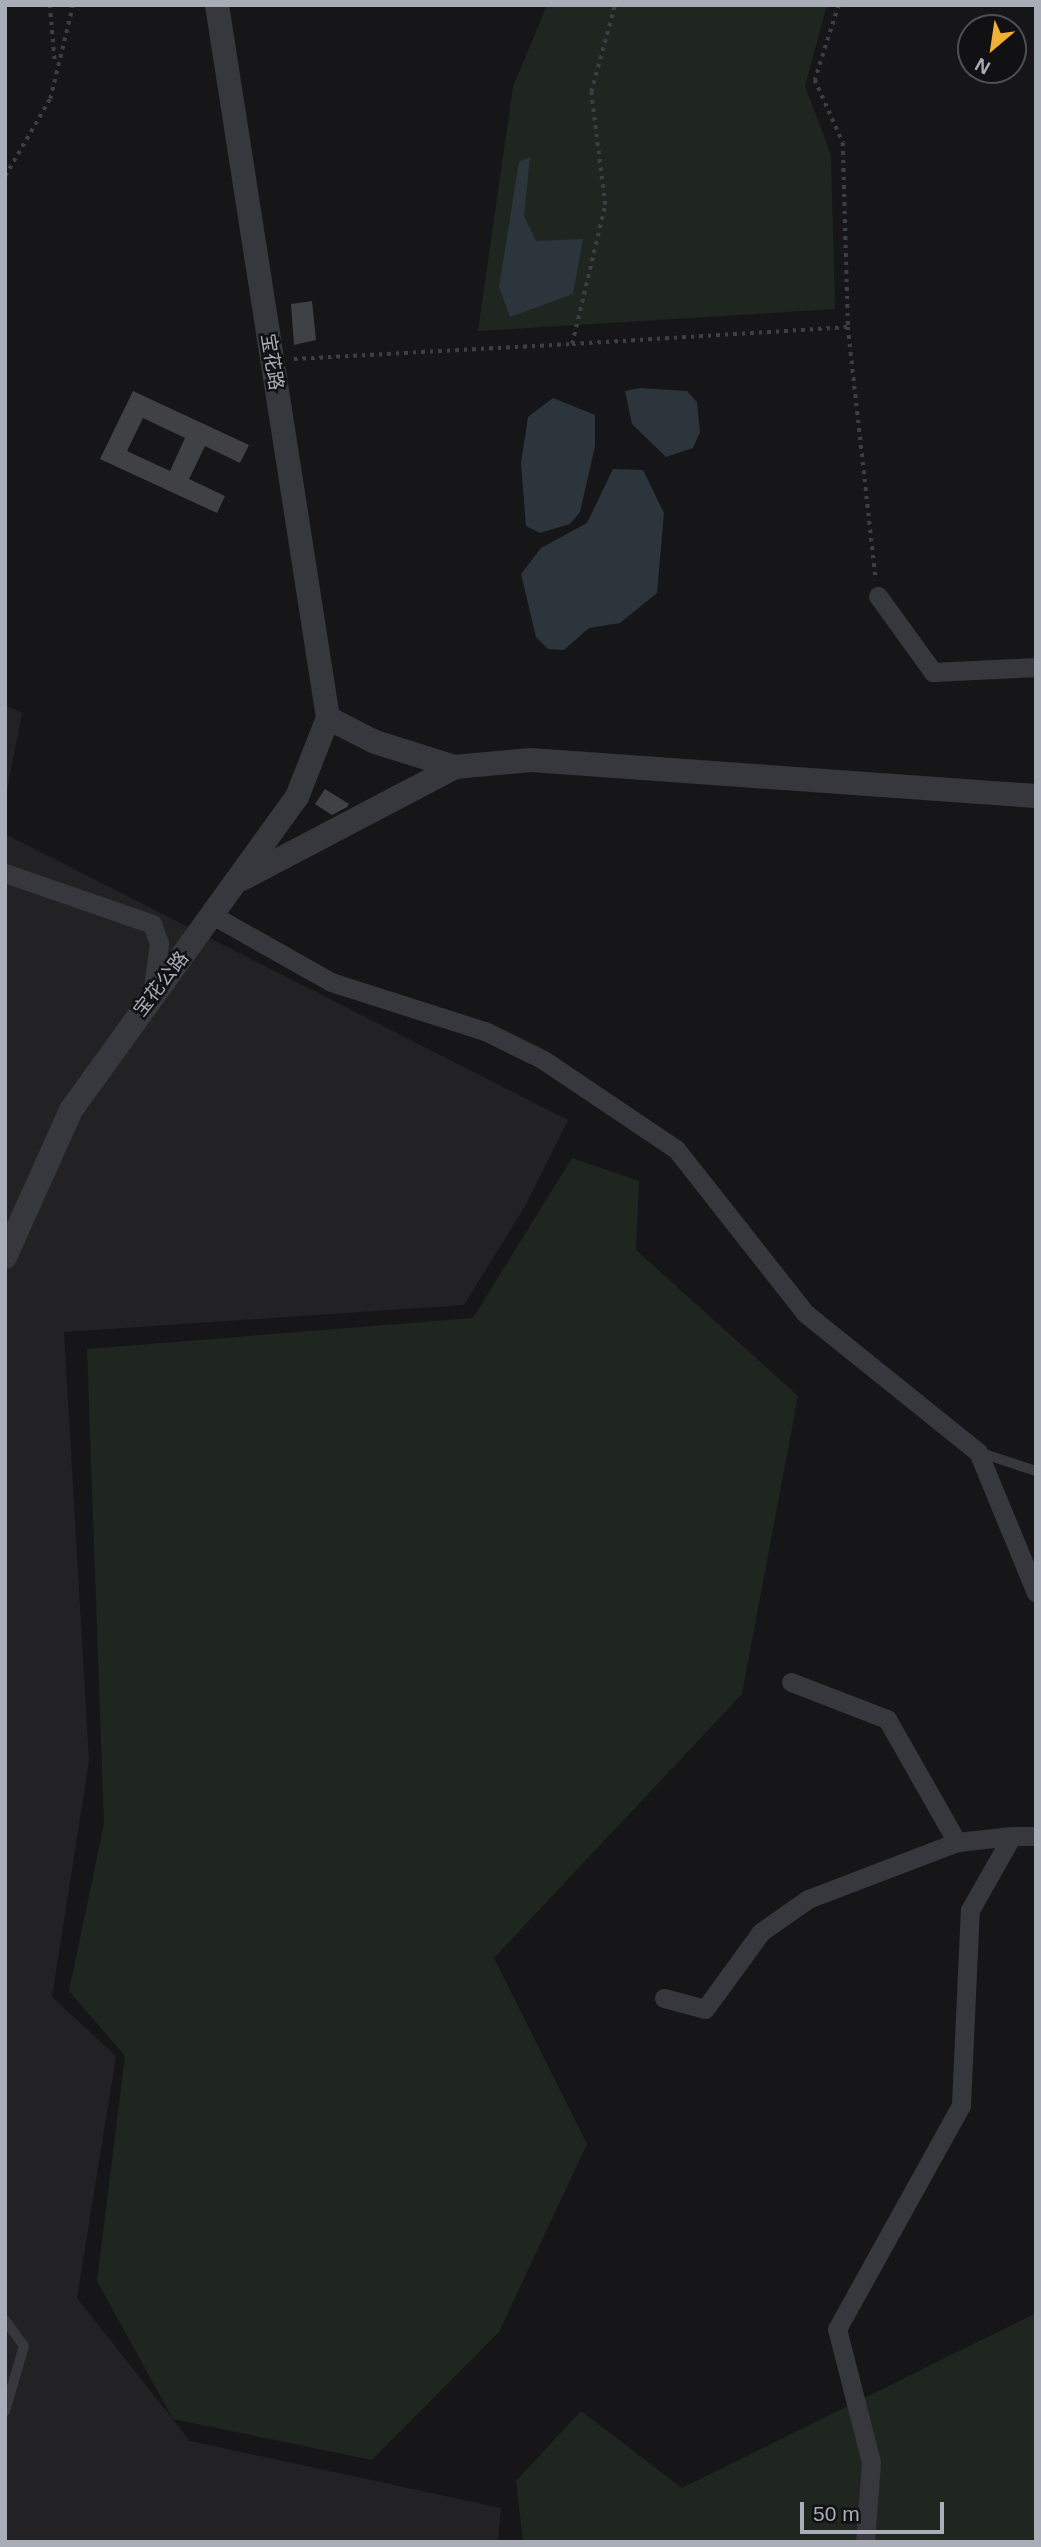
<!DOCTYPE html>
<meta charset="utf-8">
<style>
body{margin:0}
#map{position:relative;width:1041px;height:2547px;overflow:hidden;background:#161618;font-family:Helvetica,"Noto Sans SC",sans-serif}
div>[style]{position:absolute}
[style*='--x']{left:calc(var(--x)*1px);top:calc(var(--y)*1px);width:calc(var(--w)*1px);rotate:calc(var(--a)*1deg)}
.built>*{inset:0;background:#222225}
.green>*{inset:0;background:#1e261f}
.water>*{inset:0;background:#2c353c}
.building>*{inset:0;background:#404145}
.path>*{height:3.5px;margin-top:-1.75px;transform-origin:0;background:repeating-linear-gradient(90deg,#3d3f44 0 3.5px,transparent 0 8.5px)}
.service>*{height:10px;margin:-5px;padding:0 5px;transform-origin:5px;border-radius:5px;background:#37383d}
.minor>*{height:19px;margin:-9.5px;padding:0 9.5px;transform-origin:9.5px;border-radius:9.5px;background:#37383d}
.tertiary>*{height:24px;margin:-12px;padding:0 12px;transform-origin:12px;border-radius:12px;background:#37383d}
span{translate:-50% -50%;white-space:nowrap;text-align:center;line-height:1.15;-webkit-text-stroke:5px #111113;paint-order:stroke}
.street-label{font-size:19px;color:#a8adb8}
.frame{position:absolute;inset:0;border:7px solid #a8adb8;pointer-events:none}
.north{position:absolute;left:957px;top:14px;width:70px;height:70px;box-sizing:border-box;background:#111113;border:2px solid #4d4f55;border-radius:50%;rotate:209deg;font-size:19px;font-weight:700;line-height:28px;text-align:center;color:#a8adb8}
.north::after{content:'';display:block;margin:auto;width:24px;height:32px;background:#f2b134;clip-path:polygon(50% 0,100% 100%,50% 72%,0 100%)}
.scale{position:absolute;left:800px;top:2502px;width:144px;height:32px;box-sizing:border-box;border:4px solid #a8adb8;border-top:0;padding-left:9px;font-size:21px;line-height:24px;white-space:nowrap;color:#a8adb8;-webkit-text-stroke:5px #111113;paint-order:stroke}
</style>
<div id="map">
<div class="built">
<i style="clip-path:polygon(5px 705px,22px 713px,5px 800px)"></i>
<i style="clip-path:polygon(5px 834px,568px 1120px,524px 1208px,464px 1305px,64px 1332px,89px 1761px,52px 1997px,116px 2056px,77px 2298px,190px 2441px,501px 2508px,498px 2542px,5px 2542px)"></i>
</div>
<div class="green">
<i style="clip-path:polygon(547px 5px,827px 5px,805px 86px,831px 155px,835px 309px,478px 331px,513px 87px)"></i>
<i style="clip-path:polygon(572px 1158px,639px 1181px,636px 1250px,798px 1396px,742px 1694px,494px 1958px,587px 2144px,499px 2332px,372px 2460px,173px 2419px,97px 2281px,125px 2056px,69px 1991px,104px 1824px,87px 1349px,473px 1318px)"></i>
<i style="clip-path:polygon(1036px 2313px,1036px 2542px,523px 2542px,516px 2481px,581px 2411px,682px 2488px)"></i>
</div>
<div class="water">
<i style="clip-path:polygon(530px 157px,524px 216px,536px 241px,583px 239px,573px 294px,510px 317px,499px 287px,519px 162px)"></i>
<i style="clip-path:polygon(640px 388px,687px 391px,697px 402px,700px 432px,693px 448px,666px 457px,632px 424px,625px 391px)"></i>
<i style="clip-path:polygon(553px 398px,595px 415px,595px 446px,580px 512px,570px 524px,540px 533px,526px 526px,521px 463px,528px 417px)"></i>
<i style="clip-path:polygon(613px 469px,643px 470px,664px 513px,657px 593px,620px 623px,589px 628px,564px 650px,548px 649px,536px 637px,521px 574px,541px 548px,587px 523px)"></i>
</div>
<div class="building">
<i style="clip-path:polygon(312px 301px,316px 340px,294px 345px,291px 304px)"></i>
<i style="clip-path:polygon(evenodd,133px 391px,249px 445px,240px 463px,205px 446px,189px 479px,225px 496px,217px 513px,100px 459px,133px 391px,143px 418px,185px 438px,170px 471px,127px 451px,143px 418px)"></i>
<i style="clip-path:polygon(325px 789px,349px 804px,347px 807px,332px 815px,315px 804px)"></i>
</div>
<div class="path">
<i style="--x:50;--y:5;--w:57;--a:85"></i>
<i style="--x:839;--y:5;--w:79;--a:107.7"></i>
<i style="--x:815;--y:80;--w:69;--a:66"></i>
<i style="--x:843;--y:143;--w:184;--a:88.4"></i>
<i style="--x:848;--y:327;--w:255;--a:83.7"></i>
<i style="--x:5;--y:176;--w:89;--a:-59.7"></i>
<i style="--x:50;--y:99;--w:97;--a:-76.3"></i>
<i style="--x:572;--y:344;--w:277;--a:-3.5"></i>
<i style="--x:294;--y:359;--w:278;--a:-3.1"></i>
<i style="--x:572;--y:344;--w:143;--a:-76.6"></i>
<i style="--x:605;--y:205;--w:114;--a:-97.1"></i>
<i style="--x:591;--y:92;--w:90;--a:-74.6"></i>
</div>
<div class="service">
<i style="--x:978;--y:1452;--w:61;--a:18.1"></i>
<i style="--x:5;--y:2320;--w:32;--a:54"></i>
<i style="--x:24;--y:2346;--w:68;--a:106.3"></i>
</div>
<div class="minor">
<i style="--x:878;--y:596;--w:94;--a:54.1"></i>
<i style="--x:933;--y:672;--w:103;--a:-2.8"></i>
<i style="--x:5;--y:873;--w:156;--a:19.1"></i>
<i style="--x:152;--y:924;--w:20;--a:70"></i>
<i style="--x:159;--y:943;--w:52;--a:97.7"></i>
<i style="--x:214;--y:916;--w:134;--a:29.4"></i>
<i style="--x:331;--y:982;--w:162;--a:17.7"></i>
<i style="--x:485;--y:1031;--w:64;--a:26.2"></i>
<i style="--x:542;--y:1059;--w:161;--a:33.9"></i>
<i style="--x:676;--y:1149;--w:209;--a:51.8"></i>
<i style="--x:805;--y:1313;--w:222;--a:38.8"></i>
<i style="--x:978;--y:1452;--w:152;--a:67.6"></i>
<i style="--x:791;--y:1682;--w:103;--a:21.1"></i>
<i style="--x:887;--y:1719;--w:142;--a:60.4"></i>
<i style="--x:957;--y:1842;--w:55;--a:-6.2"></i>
<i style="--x:664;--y:1998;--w:42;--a:15"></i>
<i style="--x:705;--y:2009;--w:95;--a:-54"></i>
<i style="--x:761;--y:1932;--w:57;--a:-35.1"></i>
<i style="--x:808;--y:1899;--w:160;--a:-20.9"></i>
<i style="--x:865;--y:2542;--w:80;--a:-85.7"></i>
<i style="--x:871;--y:2462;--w:137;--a:-104.3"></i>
<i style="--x:837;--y:2329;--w:256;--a:-61"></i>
<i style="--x:961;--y:2105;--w:195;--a:-87.4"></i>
<i style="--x:970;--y:1910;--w:85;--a:-60.4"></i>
<i style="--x:1012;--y:1836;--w:24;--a:0"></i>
</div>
<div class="tertiary">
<i style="--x:328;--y:718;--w:53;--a:27.1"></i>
<i style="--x:375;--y:742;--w:84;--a:17.4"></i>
<i style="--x:455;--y:767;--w:76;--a:-5.3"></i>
<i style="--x:531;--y:760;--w:506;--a:4.08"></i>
<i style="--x:242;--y:879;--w:241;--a:-27.7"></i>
<i style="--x:5;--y:1257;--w:161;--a:-65.8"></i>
<i style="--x:71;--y:1110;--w:386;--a:-54.2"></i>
<i style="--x:297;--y:797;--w:85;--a:-68.6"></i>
<i style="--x:328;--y:718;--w:722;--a:-98.85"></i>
</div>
<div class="street-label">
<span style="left:272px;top:362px;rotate:81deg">宝花路</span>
<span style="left:161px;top:984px;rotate:-52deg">宝花公路</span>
</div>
<div class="frame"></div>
<div class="north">N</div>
<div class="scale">50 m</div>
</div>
